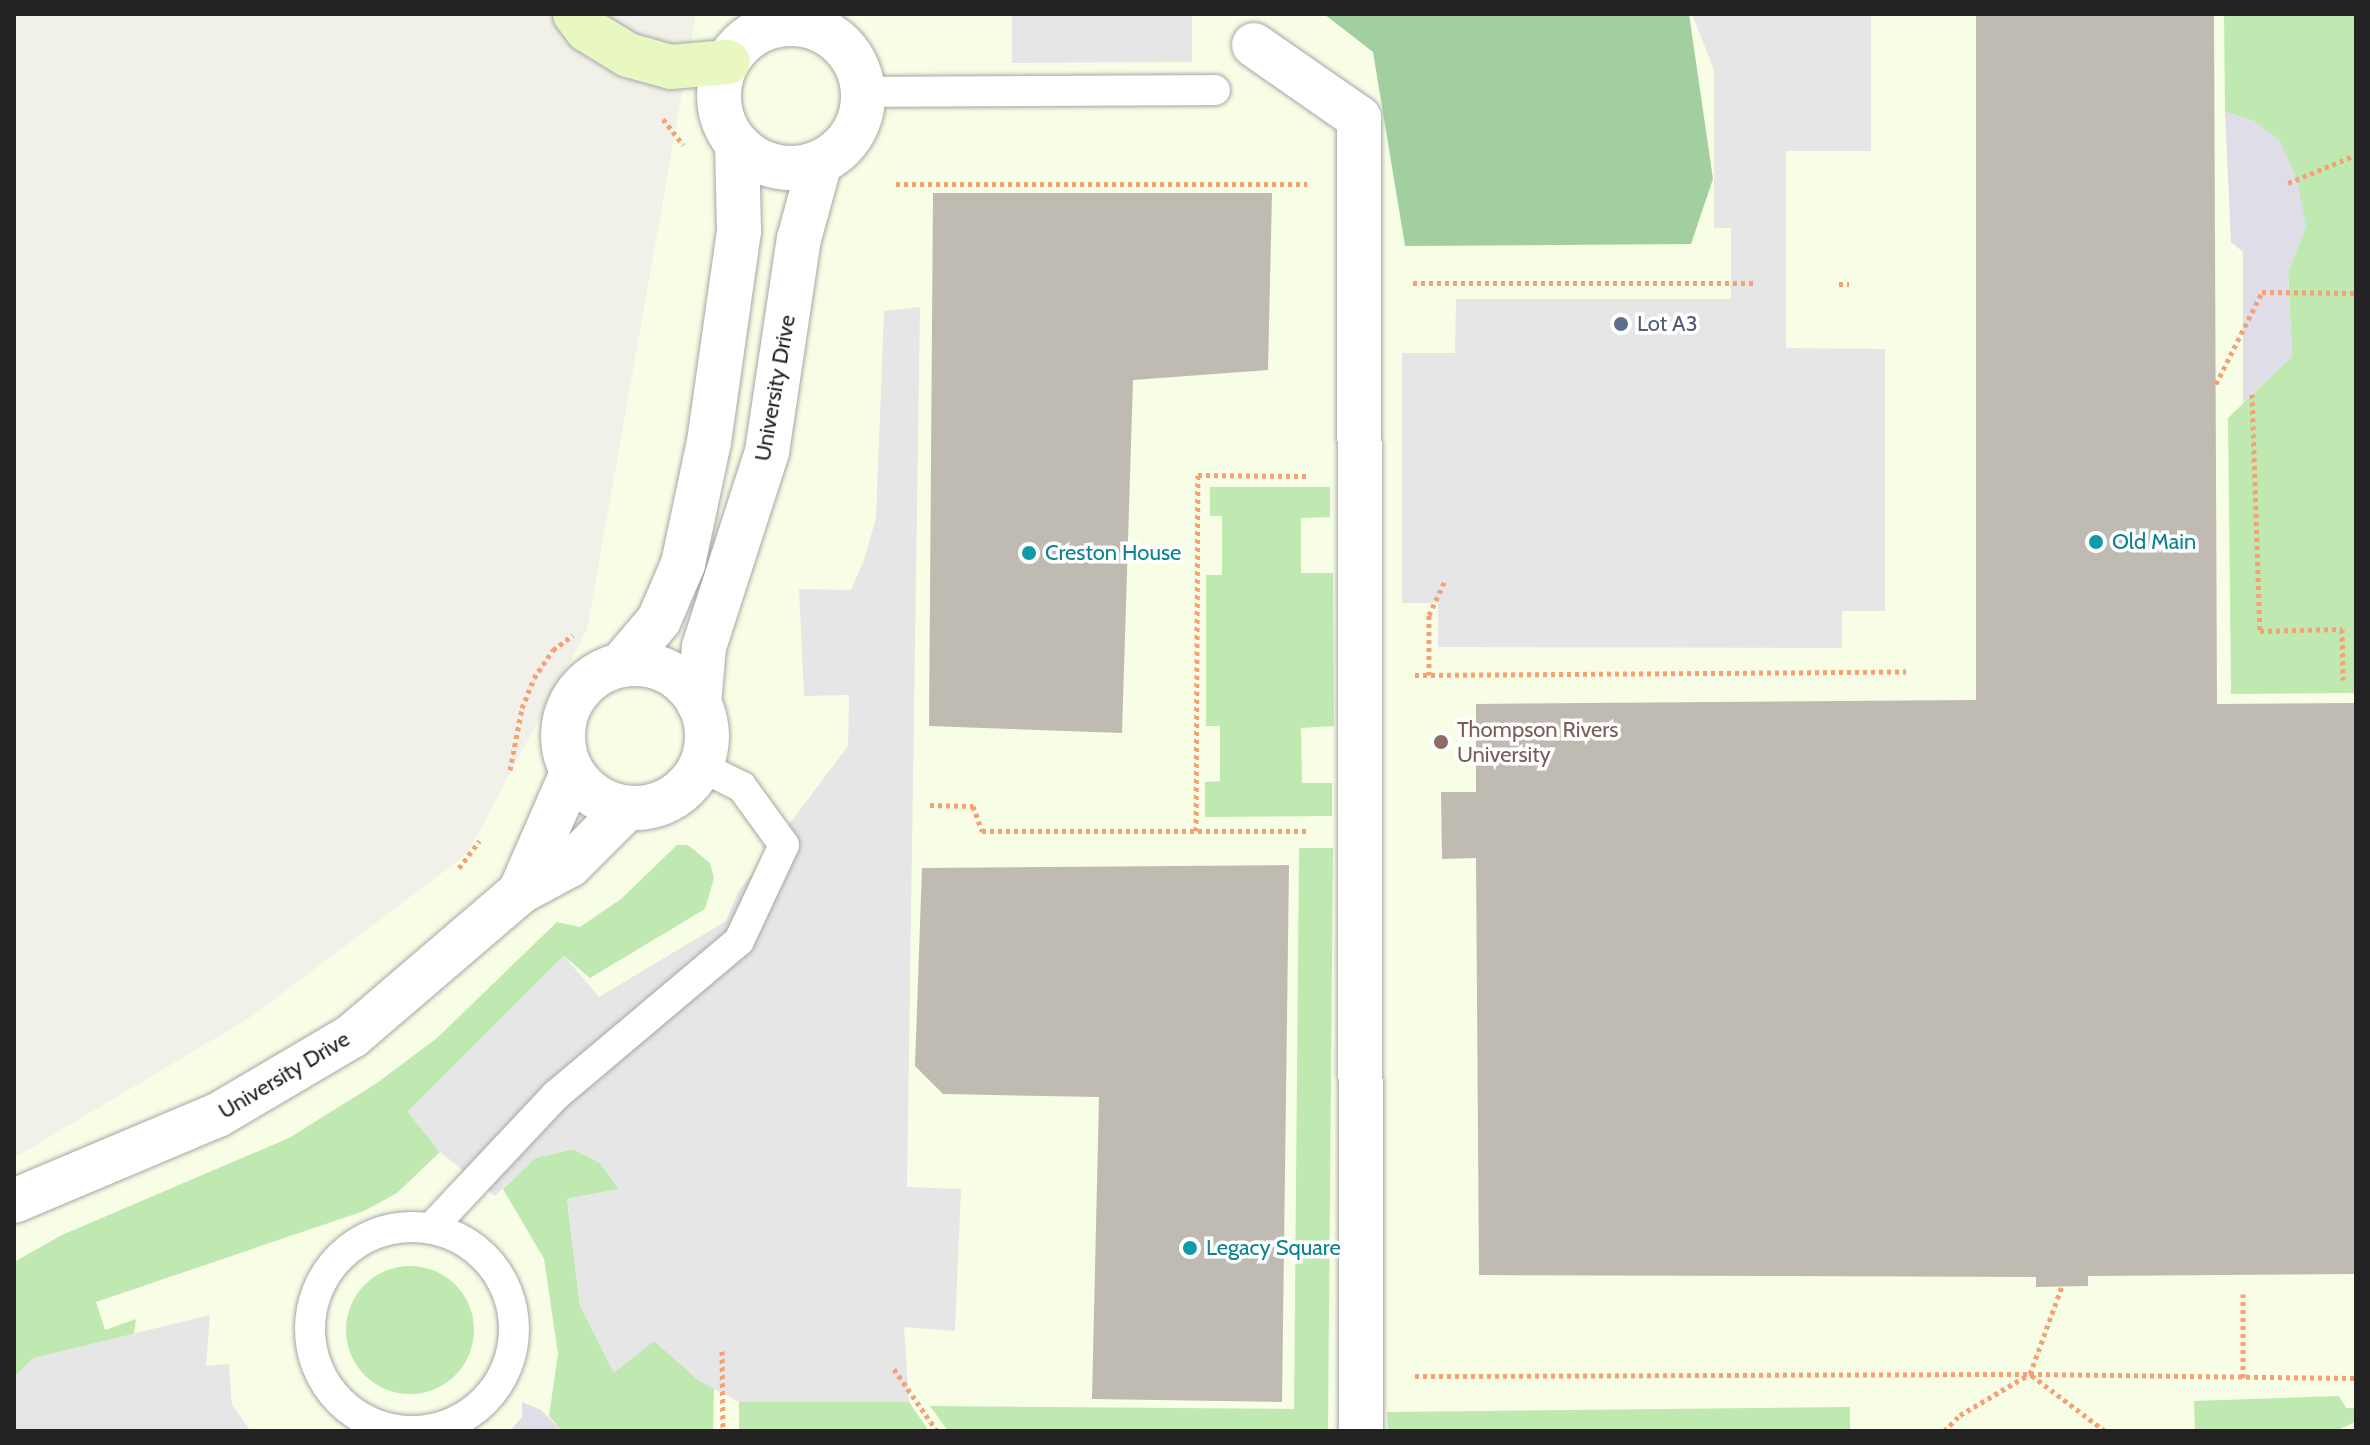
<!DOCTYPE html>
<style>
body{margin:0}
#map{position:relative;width:2370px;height:1445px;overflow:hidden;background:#f1f1e9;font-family:Cabin,sans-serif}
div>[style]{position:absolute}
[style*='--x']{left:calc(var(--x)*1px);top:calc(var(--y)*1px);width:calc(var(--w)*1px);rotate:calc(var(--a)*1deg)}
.education>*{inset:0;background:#f8fee5}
.grass>*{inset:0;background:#bfe9b1}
.round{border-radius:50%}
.forest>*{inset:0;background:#a2cf9f}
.parking>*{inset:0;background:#e6e6e6}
.plaza>*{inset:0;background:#dfdde7}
.building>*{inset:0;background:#bfbab2}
.path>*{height:5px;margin-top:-2.5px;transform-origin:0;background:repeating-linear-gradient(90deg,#f6a175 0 4px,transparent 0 8px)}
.roads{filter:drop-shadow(0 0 2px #a6a6a6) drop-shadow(0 0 2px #a6a6a6)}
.lane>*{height:30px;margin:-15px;padding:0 15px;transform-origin:15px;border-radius:15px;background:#fff}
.lane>.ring{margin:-15px;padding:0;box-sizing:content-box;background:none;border:30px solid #fff;border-radius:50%}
.street>*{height:44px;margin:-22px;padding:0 22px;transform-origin:22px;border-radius:22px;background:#fff}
.street>.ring{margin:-22px;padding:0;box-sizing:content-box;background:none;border:44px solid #fff;border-radius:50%}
.secondary>*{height:44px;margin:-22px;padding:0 22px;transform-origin:22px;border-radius:22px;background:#e8f8c0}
.dots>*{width:22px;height:22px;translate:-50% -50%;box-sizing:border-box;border:4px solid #fff;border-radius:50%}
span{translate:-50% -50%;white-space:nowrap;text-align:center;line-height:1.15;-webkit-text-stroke:7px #fff;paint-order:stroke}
.service-label{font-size:22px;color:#4e5e75}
.left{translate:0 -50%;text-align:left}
.street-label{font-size:22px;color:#222}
.culture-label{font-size:22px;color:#0d838f}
.education-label{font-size:22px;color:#785e54}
.frame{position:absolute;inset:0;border:16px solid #222;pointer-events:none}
</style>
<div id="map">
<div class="education">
<i style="clip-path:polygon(696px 14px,2356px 14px,2356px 1431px,14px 1431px,14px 1158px,251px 1017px,467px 854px,587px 630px)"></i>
</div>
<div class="grass">
<i style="clip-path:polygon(2224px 14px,2356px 14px,2356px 693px,2231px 694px,2228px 418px,2292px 356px,2288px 272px,2306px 226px,2254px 121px,2225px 112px)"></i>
<i style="clip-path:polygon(1210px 487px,1330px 487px,1330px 517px,1301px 518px,1301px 573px,1333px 573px,1334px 726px,1301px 728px,1302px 783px,1332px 783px,1332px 816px,1205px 817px,1205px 782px,1220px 781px,1220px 726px,1206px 726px,1206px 575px,1222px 575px,1222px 516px,1210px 516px)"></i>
<i style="clip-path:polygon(677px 845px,688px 845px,710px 863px,714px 878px,705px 909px,590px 978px,564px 956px,408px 1112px,440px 1152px,397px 1193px,364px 1211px,96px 1302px,105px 1330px,136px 1319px,132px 1348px,14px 1377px,14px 1262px,62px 1235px,289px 1138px,377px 1083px,437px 1038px,557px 922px,580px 927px,621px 899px)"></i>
<i style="clip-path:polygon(1299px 848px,1333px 848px,1328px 1431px,948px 1431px,930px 1406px,1294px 1409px)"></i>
<i style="clip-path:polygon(573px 1149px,600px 1163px,619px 1189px,567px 1199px,580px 1306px,654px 1341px,714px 1388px,713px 1431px,562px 1431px,549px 1416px,558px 1354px,544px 1259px,503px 1189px,535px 1158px)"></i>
<i class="round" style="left:346px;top:1266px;width:128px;height:128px"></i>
<i style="clip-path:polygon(2339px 1396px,2346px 1408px,2356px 1408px,2356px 1422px,2335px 1431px,2195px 1431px,2194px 1401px)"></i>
<i style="clip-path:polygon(739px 1402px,909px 1402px,929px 1431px,739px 1431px)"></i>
<i style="clip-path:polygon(1850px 1407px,1850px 1431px,1388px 1431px,1387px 1412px)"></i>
</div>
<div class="forest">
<i style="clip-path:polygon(1324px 14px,1689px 14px,1713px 179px,1691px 244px,1405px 246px,1373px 52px)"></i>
</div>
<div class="parking">
<i style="clip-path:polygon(1012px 14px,1192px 14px,1192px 62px,1012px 63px)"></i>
<i style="clip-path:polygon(1692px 14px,1871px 14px,1871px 151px,1786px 151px,1786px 348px,1885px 349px,1885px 611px,1842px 611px,1842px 648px,1438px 647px,1438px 603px,1402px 603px,1402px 353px,1455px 353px,1456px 299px,1731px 299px,1731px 228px,1714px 228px,1714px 70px)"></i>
<i style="clip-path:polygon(920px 307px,907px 1187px,961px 1189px,955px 1331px,904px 1327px,909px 1402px,739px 1402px,699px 1381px,654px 1341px,614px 1373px,580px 1306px,567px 1199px,619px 1189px,600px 1163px,573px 1149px,535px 1158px,495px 1196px,440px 1152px,408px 1112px,564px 956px,599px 997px,726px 921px,738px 892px,848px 746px,849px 695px,804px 696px,799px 589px,851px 590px,864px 560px,876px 518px,884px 311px)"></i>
<i style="clip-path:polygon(210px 1315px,206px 1366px,229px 1364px,232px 1405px,251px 1431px,14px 1431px,14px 1377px,33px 1358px)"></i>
</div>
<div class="plaza">
<i style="clip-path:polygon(2225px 112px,2254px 121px,2280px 141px,2297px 179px,2306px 226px,2288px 272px,2292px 356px,2243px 403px,2243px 252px,2231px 242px)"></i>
<i style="clip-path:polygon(522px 1402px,541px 1410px,562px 1431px,510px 1431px,522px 1417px)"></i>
</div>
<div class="building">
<i style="clip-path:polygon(1976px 14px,2214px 14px,2217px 704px,2356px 703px,2356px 1274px,2088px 1276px,2088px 1286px,2036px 1287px,2036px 1277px,1479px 1275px,1476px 858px,1442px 859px,1441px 792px,1476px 792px,1476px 704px,1976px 700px)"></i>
<i style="clip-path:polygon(933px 193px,1272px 193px,1268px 370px,1133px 380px,1122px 733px,929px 726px)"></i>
<i style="clip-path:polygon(1289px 865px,1282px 1402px,1092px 1399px,1099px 1097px,943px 1094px,915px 1066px,922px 868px)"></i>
</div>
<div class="path">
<i style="--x:663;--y:119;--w:33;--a:52"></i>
<i style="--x:2288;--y:183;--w:74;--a:-22.4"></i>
<i style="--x:896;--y:184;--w:411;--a:0"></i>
<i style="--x:1413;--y:283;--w:343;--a:0"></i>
<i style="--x:1839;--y:284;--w:10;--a:0"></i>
<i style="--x:2216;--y:384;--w:103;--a:-63.4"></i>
<i style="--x:2262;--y:292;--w:94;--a:0.6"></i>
<i style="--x:2252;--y:394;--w:237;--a:88.1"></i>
<i style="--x:2260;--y:631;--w:82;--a:-1.4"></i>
<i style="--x:2342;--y:629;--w:51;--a:88.9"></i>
<i style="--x:1415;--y:675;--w:491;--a:-0.4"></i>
<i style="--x:1429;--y:675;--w:60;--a:-90"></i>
<i style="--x:1429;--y:615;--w:38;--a:-65"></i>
<i style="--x:510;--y:770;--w:63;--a:-79"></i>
<i style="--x:522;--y:708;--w:32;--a:-68"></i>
<i style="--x:534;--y:678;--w:34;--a:-56"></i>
<i style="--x:553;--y:650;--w:25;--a:-37"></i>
<i style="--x:930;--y:805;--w:43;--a:1.3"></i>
<i style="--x:973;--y:806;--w:27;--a:70"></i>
<i style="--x:982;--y:831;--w:324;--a:0"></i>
<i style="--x:1196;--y:831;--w:356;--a:-89.7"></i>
<i style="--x:1198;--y:475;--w:108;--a:0.5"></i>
<i style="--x:459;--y:868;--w:34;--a:-53"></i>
<i style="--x:2243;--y:1294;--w:85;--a:90"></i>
<i style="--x:722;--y:1351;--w:80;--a:89.3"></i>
<i style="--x:894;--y:1369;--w:75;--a:55.3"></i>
<i style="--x:1415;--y:1376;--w:615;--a:-0.19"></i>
<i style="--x:1944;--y:1431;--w:23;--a:-45"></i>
<i style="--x:1960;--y:1415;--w:81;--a:-30.4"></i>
<i style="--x:2030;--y:1374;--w:94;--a:-70"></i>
<i style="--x:2105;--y:1431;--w:94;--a:-142.8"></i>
<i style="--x:2030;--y:1374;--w:326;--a:0.7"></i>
</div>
<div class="roads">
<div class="lane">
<i style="--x:862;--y:92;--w:353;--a:-0.3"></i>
<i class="ring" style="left:310px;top:1227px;width:174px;height:174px"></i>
<i style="--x:431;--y:1228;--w:183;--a:-46.8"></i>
<i style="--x:556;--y:1095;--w:239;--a:-40.1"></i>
<i style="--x:739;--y:941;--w:106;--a:-64.9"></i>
<i style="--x:784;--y:845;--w:72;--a:-125.9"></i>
<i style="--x:742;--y:787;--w:47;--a:-153.4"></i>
</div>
<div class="street">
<i class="ring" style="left:719px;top:24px;width:100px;height:100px"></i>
<i style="--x:1254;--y:45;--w:128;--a:34.8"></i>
<i style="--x:1359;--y:118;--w:1313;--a:89.91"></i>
<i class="ring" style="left:563px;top:664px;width:100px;height:100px"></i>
<i style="--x:621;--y:665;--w:59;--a:-49.8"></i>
<i style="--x:659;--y:620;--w:61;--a:-66.8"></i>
<i style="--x:683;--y:564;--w:125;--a:-78"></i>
<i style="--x:709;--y:442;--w:213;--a:-81.9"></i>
<i style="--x:739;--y:231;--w:85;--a:-91.3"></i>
<i style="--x:699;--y:704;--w:57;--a:-85"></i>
<i style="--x:704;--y:647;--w:205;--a:-72.1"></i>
<i style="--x:767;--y:452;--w:215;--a:-81.5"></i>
<i style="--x:799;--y:239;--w:80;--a:-74.7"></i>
<i style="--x:520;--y:892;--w:130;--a:-66.4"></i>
<i style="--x:14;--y:1201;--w:221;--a:-22.9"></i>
<i style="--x:218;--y:1115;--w:156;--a:-30.5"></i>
<i style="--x:352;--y:1036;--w:221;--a:-40.6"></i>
<i style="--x:520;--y:892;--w:57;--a:-28.4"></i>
<i style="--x:570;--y:865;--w:81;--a:-45"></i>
</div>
<div class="secondary">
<i style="--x:575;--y:14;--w:20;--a:53"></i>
<i style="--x:587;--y:30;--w:48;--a:31.4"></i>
<i style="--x:628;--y:55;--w:45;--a:15.6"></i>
<i style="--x:671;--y:67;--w:57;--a:-5"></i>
</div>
</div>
<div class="dots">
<i style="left:1621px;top:324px;background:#5c6f8a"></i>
<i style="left:2096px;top:542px;background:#0f9aa8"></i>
<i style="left:1029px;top:553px;background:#0f9aa8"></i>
<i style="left:1441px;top:742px;background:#8d6e63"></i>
<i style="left:1190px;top:1248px;background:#0f9aa8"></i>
</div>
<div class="service-label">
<span class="left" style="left:1637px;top:324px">Lot A3</span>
</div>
<div class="street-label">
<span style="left:775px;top:388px;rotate:-80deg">University Drive</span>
<span style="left:284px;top:1075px;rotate:-31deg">University Drive</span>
</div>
<div class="culture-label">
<span class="left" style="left:2112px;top:542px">Old Main</span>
<span class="left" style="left:1045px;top:553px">Creston House</span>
<span class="left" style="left:1206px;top:1248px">Legacy Square</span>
</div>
<div class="education-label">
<span class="left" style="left:1457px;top:742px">Thompson Rivers<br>University</span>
</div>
<div class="frame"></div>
</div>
